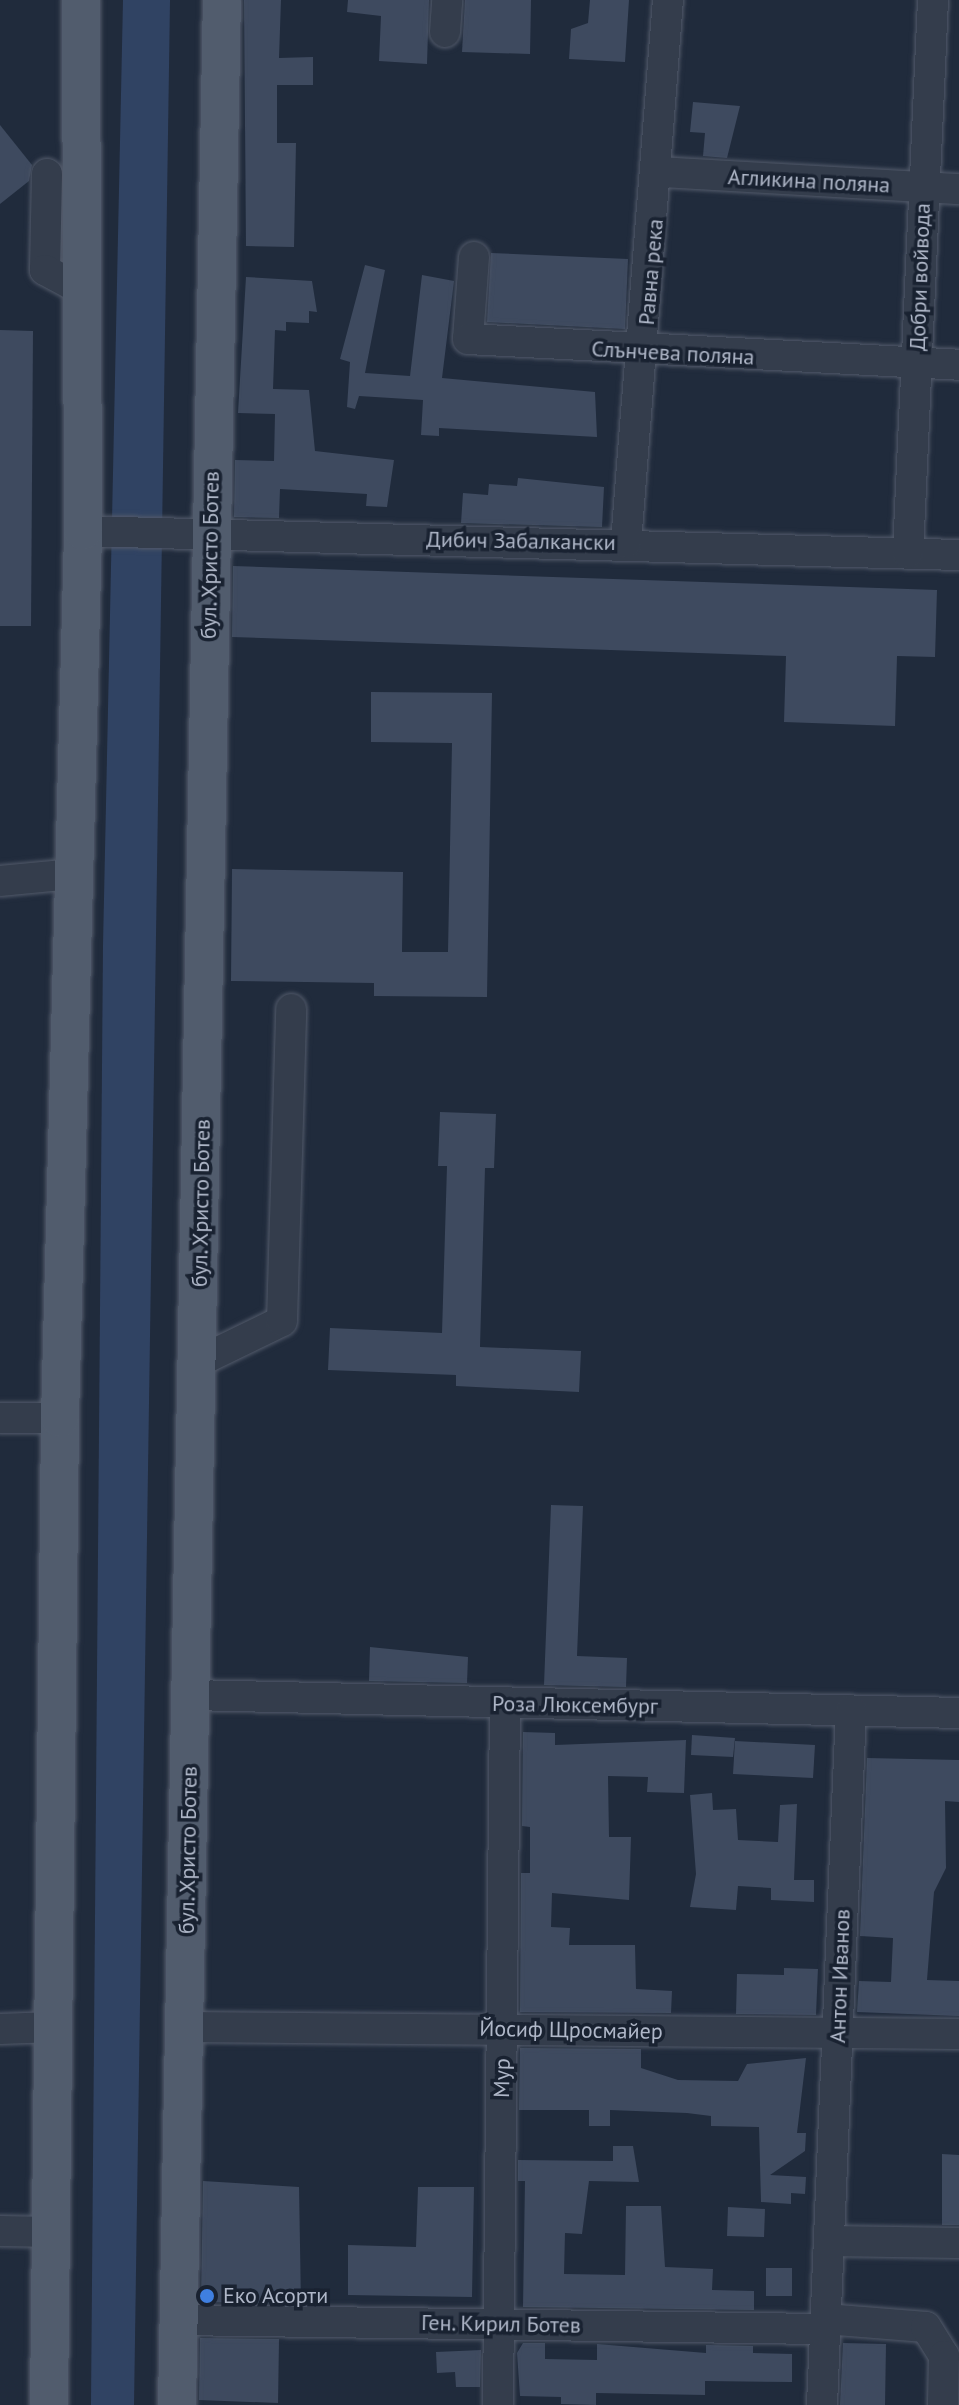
<!DOCTYPE html>
<meta charset="utf-8">
<style>
body{margin:0}
#map{position:relative;width:959px;height:2405px;overflow:hidden;background:#202b3c;font-family:"PT Sans",sans-serif}
div>[style]{position:absolute}
[style*='--x']{left:calc(var(--x)*1px);top:calc(var(--y)*1px);width:calc(var(--w)*1px);rotate:calc(var(--a)*1deg)}
.water>*{inset:0;background:#304363}
.building>*{inset:0;background:#3e4a5f}
.roads{filter:drop-shadow(0 0 2px #525a6a) drop-shadow(0 0 2px #525a6a)}
.minor>*{height:30px;margin:-15px;padding:0 15px;transform-origin:15px;border-radius:15px;background:#343d4c}
.major>*{height:38px;margin:-19px;padding:0 19px;transform-origin:19px;border-radius:19px;background:#515c6d}
.dots>*{width:22px;height:22px;translate:-50% -50%;box-sizing:border-box;border:4px solid #192231;border-radius:50%}
span{translate:-50% -50%;white-space:nowrap;text-align:center;line-height:1.15;-webkit-text-stroke:7px #192231;paint-order:stroke}
.street-label{font-size:22px;color:#afb7c8}
.poi-label{font-size:22px;color:#afb7c8}
.left{translate:0 -50%;text-align:left}
</style>
<div id="map">
<div class="water">
<i style="clip-path:polygon(123px 0,170px 0,134px 2405px,91px 2405px,103px 946px)"></i>
</div>
<div class="building">
<i style="clip-path:polygon(244px 0,281px 0,279px 58px,313px 57px,313px 85px,277px 85px,277px 143px,296px 143px,294px 247px,246px 246px)"></i>
<i style="clip-path:polygon(348px 0,429px 0,427px 64px,379px 61px,381px 16px,347px 12px)"></i>
<i style="clip-path:polygon(465px 0,531px 0,530px 54px,462px 52px)"></i>
<i style="clip-path:polygon(590px 0,629px 0,625px 62px,569px 59px,571px 29px,588px 23px)"></i>
<i style="clip-path:polygon(693px 102px,740px 106px,727px 158px,703px 156px,705px 133px,690px 132px)"></i>
<i style="clip-path:polygon(0 125px,32px 165px,29px 181px,0 204px)"></i>
<i style="clip-path:polygon(491px 253px,628px 259px,625px 329px,487px 322px)"></i>
<i style="clip-path:polygon(365px 265px,385px 270px,365px 373px,410px 376px,422px 275px,454px 281px,442px 378px,595px 392px,597px 437px,439px 428px,439px 436px,421px 435px,423px 400px,359px 396px,355px 409px,347px 407px,350px 362px,340px 359px)"></i>
<i style="clip-path:polygon(246px 277px,312px 281px,317px 312px,309px 311px,309px 323px,286px 322px,286px 331px,275px 330px,273px 389px,309px 390px,315px 451px,394px 460px,387px 507px,366px 506px,367px 494px,280px 489px,279px 518px,234px 517px,235px 460px,274px 461px,275px 414px,238px 413px)"></i>
<i style="clip-path:polygon(0 330px,33px 331px,31px 626px,0 626px)"></i>
<i style="clip-path:polygon(518px 478px,604px 487px,602px 527px,461px 523px,463px 493px,488px 495px,489px 484px,517px 486px)"></i>
<i style="clip-path:polygon(233px 566px,937px 590px,935px 657px,897px 656px,895px 726px,784px 722px,786px 656px,232px 637px)"></i>
<i style="clip-path:polygon(371px 692px,492px 693px,487px 997px,374px 996px,374px 983px,231px 981px,232px 869px,403px 872px,402px 952px,448px 952px,452px 743px,371px 742px)"></i>
<i style="clip-path:polygon(440px 1112px,496px 1114px,494px 1168px,485px 1168px,480px 1347px,581px 1351px,579px 1392px,456px 1386px,456px 1375px,328px 1370px,330px 1328px,442px 1333px,447px 1166px,438px 1166px)"></i>
<i style="clip-path:polygon(551px 1505px,583px 1506px,577px 1656px,627px 1658px,626px 1687px,544px 1685px)"></i>
<i style="clip-path:polygon(370px 1647px,468px 1657px,467px 1683px,369px 1681px)"></i>
<i style="clip-path:polygon(523px 1732px,555px 1733px,555px 1745px,686px 1740px,684px 1793px,647px 1792px,648px 1777px,608px 1776px,609px 1837px,631px 1837px,629px 1900px,552px 1893px,551px 1927px,570px 1928px,569px 1945px,635px 1945px,636px 1989px,672px 1991px,671px 2013px,520px 2012px,521px 1873px,530px 1873px,530px 1827px,522px 1826px)"></i>
<i style="clip-path:polygon(692px 1735px,735px 1738px,733px 1757px,691px 1755px)"></i>
<i style="clip-path:polygon(735px 1741px,815px 1745px,813px 1778px,733px 1774px)"></i>
<i style="clip-path:polygon(867px 1758px,959px 1760px,959px 1802px,945px 1801px,946px 1868px,934px 1892px,927px 1980px,959px 1981px,959px 2016px,857px 2012px,859px 1981px,891px 1982px,893px 1938px,860px 1936px)"></i>
<i style="clip-path:polygon(712px 1793px,713px 1810px,736px 1809px,738px 1840px,778px 1842px,780px 1805px,797px 1804px,794px 1880px,814px 1880px,814px 1902px,771px 1900px,771px 1888px,738px 1886px,736px 1910px,690px 1907px,696px 1874px,690px 1795px)"></i>
<i style="clip-path:polygon(784px 1968px,818px 1969px,816px 2015px,736px 2014px,737px 1974px,784px 1975px)"></i>
<i style="clip-path:polygon(520px 2048px,641px 2049px,641px 2068px,678px 2080px,738px 2081px,747px 2064px,806px 2058px,797px 2133px,806px 2133px,805px 2151px,770px 2175px,806px 2177px,805px 2194px,791px 2193px,791px 2204px,761px 2202px,759px 2127px,711px 2126px,711px 2116px,687px 2113px,610px 2110px,610px 2126px,589px 2126px,589px 2110px,519px 2110px)"></i>
<i style="clip-path:polygon(613px 2146px,633px 2146px,639px 2182px,589px 2181px,582px 2234px,565px 2233px,564px 2274px,625px 2275px,626px 2206px,661px 2206px,665px 2267px,713px 2269px,712px 2290px,754px 2291px,754px 2310px,523px 2307px,525px 2181px,518px 2181px,518px 2160px,613px 2161px)"></i>
<i style="clip-path:polygon(942px 2154px,959px 2155px,959px 2225px,942px 2225px)"></i>
<i style="clip-path:polygon(203px 2181px,299px 2187px,301px 2304px,201px 2302px)"></i>
<i style="clip-path:polygon(418px 2187px,474px 2187px,472px 2297px,348px 2295px,348px 2245px,416px 2247px)"></i>
<i style="clip-path:polygon(728px 2207px,765px 2209px,764px 2237px,727px 2236px)"></i>
<i style="clip-path:polygon(766px 2268px,792px 2268px,792px 2296px,766px 2296px)"></i>
<i style="clip-path:polygon(200px 2338px,279px 2339px,278px 2403px,199px 2400px)"></i>
<i style="clip-path:polygon(523px 2343px,545px 2343px,545px 2359px,597px 2360px,597px 2344px,706px 2353px,706px 2345px,753px 2346px,753px 2353px,792px 2354px,792px 2382px,705px 2381px,705px 2395px,596px 2393px,596px 2405px,561px 2404px,561px 2397px,520px 2396px,517px 2353px)"></i>
<i style="clip-path:polygon(843px 2343px,886px 2344px,885px 2405px,840px 2405px)"></i>
<i style="clip-path:polygon(481px 2350px,480px 2387px,456px 2387px,455px 2372px,437px 2373px,436px 2352px)"></i>
</div>
<div class="roads">
<div class="minor">
<i style="--x:445;--y:32;--w:32;--a:-86"></i>
<i style="--x:660;--y:172;--w:299;--a:3.3"></i>
<i style="--x:47;--y:174;--w:96;--a:91.2"></i>
<i style="--x:45;--y:270;--w:44;--a:28.3"></i>
<i style="--x:474;--y:257;--w:82;--a:94.2"></i>
<i style="--x:468;--y:339;--w:492;--a:3"></i>
<i style="--x:83;--y:531;--w:876;--a:1.57"></i>
<i style="--x:626;--y:543;--w:545;--a:-85.58"></i>
<i style="--x:908;--y:553;--w:554;--a:-87.41"></i>
<i style="--x:0;--y:881;--w:73;--a:-5.5"></i>
<i style="--x:198;--y:1362;--w:93;--a:-26"></i>
<i style="--x:282;--y:1321;--w:312;--a:-88.3"></i>
<i style="--x:0;--y:1418;--w:60;--a:0"></i>
<i style="--x:191;--y:1695;--w:768;--a:1.34"></i>
<i style="--x:184;--y:2027;--w:775;--a:0.52"></i>
<i style="--x:0;--y:2029;--w:53;--a:-2.2"></i>
<i style="--x:0;--y:2231;--w:50;--a:1.1"></i>
<i style="--x:829;--y:2241;--w:130;--a:0.9"></i>
<i style="--x:825;--y:2319;--w:101;--a:4.5"></i>
<i style="--x:926;--y:2327;--w:34;--a:58"></i>
<i style="--x:944;--y:2356;--w:49;--a:91.2"></i>
<i style="--x:177;--y:2320;--w:648;--a:0.8"></i>
<i style="--x:498;--y:2405;--w:702;--a:-89.43"></i>
<i style="--x:822;--y:2405;--w:695;--a:-87.61"></i>
</div>
<div class="major">
<i style="--x:49;--y:2405;--w:987;--a:-89.36"></i>
<i style="--x:60;--y:1418;--w:887;--a:-88.51"></i>
<i style="--x:83;--y:531;--w:531;--a:-90.22"></i>
<i style="--x:177;--y:2405;--w:2405;--a:-88.93"></i>
</div>
</div>
<div class="dots">
<i style="left:207px;top:2296px;background:#3f7fe0"></i>
</div>
<div class="street-label">
<span style="left:809px;top:181px;rotate:3deg">Агликина поляна</span>
<span style="left:651px;top:272px;rotate:-85deg">Равна река</span>
<span style="left:920px;top:277px;rotate:-88deg">Добри войвода</span>
<span style="left:673px;top:353px;rotate:3deg">Слънчева поляна</span>
<span style="left:521px;top:541px;rotate:1deg">Дибич Забалкански</span>
<span style="left:210px;top:555px;rotate:-89deg">бул. Христо Ботев</span>
<span style="left:201px;top:1203px;rotate:-89deg">бул. Христо Ботев</span>
<span style="left:575px;top:1705px;rotate:1deg">Роза Люксембург</span>
<span style="left:188px;top:1850px;rotate:-89deg">бул. Христо Ботев</span>
<span style="left:840px;top:1976px;rotate:-88deg">Антон Иванов</span>
<span style="left:571px;top:2030px;rotate:1deg">Йосиф Щросмайер</span>
<span style="left:502px;top:2078px;rotate:-89deg">Мур</span>
<span style="left:501px;top:2324px;rotate:1deg">Ген. Кирил Ботев</span>
</div>
<div class="poi-label">
<span class="left" style="left:223px;top:2296px">Еко Асорти</span>
</div>
</div>
